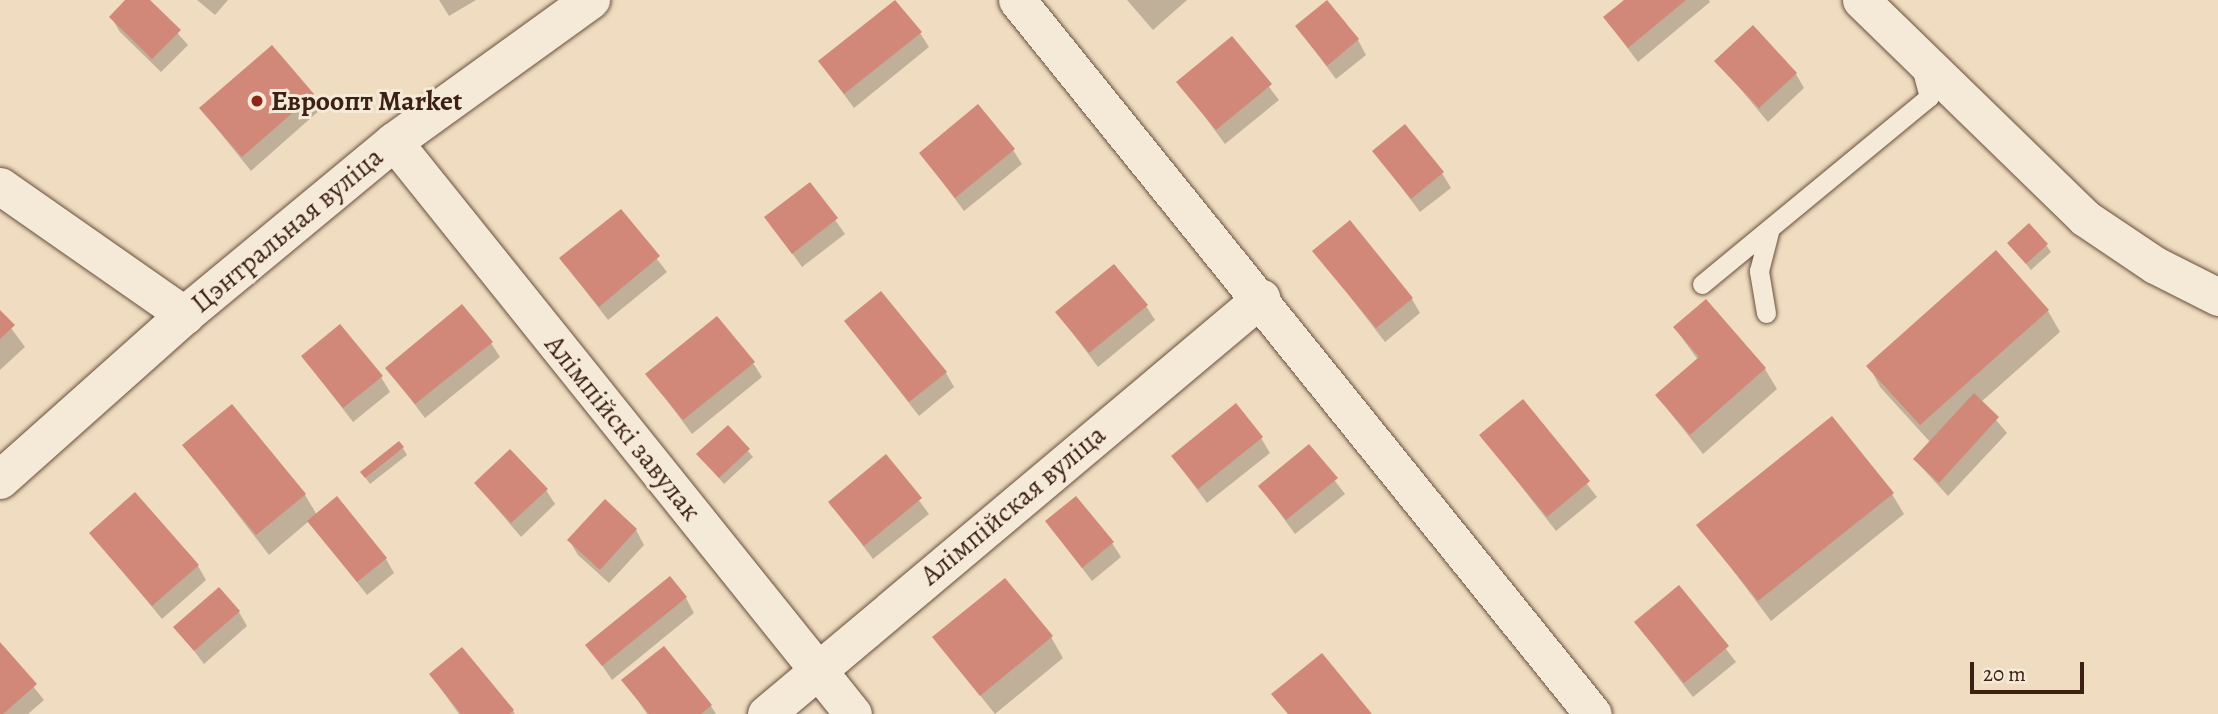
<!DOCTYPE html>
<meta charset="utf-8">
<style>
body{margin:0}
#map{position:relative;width:2218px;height:714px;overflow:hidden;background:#f0ddc1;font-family:Alegreya,serif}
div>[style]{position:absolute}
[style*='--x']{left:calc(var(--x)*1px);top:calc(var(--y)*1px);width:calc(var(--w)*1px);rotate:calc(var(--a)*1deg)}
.shadow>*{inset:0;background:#0003}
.building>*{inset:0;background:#d18878}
.roads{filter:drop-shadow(0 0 2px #69503e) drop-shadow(0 0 2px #69503e)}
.service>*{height:19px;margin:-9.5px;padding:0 9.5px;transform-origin:9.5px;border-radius:9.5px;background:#f5e9d7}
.minor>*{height:37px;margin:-18.5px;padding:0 18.5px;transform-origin:18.5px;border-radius:18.5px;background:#f5e9d7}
.tertiary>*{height:38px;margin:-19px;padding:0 19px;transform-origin:19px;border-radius:19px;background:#f5e9d7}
.dots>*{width:19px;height:19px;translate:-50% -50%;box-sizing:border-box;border:4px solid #f5e9d7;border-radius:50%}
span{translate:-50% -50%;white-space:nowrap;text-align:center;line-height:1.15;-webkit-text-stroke:6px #f5e9d7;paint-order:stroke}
.poi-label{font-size:28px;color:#3c2113;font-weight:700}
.left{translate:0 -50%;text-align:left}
.street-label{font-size:28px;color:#3c2113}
.scale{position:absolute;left:1970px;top:662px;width:114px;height:32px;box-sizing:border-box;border:4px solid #3c2113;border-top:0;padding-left:9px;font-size:21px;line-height:24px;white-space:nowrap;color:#3c2113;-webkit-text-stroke:5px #f5e9d7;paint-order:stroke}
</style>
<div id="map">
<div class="shadow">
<i style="clip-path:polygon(128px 0,148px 0,188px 45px,161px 72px,120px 32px,111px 17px)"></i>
<i style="clip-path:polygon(197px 0,228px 0,215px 15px)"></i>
<i style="clip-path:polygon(439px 0,476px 0,449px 16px)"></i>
<i style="clip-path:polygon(1127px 0,1187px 0,1153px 30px)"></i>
<i style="clip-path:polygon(1626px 0,1709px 0,1710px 2px,1638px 62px,1605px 18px)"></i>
<i style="clip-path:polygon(1297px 27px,1358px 40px,1366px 55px,1336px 79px)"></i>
<i style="clip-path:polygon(920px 33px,929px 47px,854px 108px,820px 62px)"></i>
<i style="clip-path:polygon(1232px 38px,1279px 100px,1225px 144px,1179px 82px)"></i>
<i style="clip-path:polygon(1717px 61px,1796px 74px,1804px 88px,1768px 122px)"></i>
<i style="clip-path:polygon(313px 95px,321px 109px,251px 171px,201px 109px)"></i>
<i style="clip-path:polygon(1013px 150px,1022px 164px,964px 211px,921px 153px)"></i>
<i style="clip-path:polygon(1374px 151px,1442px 173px,1451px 188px,1420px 212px)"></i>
<i style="clip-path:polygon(810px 184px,845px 234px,802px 267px,766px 217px)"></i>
<i style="clip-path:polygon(620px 211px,667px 272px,608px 320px,561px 259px)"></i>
<i style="clip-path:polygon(2009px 243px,2046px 245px,2051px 252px,2031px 270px)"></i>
<i style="clip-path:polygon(1315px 251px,1412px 299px,1420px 313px,1385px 342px)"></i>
<i style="clip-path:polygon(1146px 306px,1155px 320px,1098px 367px,1057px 312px)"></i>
<i style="clip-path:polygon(2048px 311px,2060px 332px,1981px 402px,2007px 433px,1948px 496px,1915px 460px,1931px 443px,1880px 387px,1869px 366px)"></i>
<i style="clip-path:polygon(0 313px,25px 347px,0 370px)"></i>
<i style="clip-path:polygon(846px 322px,946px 373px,954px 387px,919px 416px)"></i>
<i style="clip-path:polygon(1675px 328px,1765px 369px,1777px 389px,1703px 454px,1657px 396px,1698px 360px)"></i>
<i style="clip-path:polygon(491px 343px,500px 357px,425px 418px,387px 368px)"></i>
<i style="clip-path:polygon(303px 357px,381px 377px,390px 392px,353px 422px)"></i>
<i style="clip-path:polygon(753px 363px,762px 377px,692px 434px,648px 375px)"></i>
<i style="clip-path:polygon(1523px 401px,1597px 497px,1556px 531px,1481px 435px)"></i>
<i style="clip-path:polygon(728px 427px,753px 457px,724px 484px,698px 454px)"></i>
<i style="clip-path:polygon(1261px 438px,1270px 453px,1207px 503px,1173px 457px)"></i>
<i style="clip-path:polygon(184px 445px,305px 495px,317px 515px,386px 559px,394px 573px,367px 595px,309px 521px,269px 555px)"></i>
<i style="clip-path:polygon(1309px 447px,1345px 494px,1295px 534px,1260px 486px)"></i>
<i style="clip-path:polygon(403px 448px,407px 455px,370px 484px,362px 473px)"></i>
<i style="clip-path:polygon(886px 456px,929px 514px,873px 559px,830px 502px)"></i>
<i style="clip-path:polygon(476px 484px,546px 490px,555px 504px,521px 537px)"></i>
<i style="clip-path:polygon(1892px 494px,1904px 514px,1771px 621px,1699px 525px)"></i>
<i style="clip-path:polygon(605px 501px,636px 530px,644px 545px,609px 583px,578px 555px,569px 540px)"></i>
<i style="clip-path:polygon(1047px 522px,1112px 543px,1121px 557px,1092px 581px)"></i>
<i style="clip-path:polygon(91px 533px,198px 566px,206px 580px,162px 619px)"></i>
<i style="clip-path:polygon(1679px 588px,1736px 662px,1693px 697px,1636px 623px)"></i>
<i style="clip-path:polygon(686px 598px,694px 613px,612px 680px,588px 645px)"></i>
<i style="clip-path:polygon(239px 612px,247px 626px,204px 664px,176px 627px)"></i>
<i style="clip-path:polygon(1051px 637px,1063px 658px,995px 714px,934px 638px)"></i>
<i style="clip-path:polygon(0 645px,44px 700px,28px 714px,0 714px)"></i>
<i style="clip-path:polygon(431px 675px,513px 711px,515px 714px,459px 714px)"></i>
<i style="clip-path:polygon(624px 680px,711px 706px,716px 714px,647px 714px)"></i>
</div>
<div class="building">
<i style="clip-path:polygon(125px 0,150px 0,181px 30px,152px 59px,109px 17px)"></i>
<i style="clip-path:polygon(895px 0,922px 32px,844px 94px,818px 61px)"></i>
<i style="clip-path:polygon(1327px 0,1359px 39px,1327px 66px,1295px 26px)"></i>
<i style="clip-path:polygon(1624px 0,1686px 0,1628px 48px,1603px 17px)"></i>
<i style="clip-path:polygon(1753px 25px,1797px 73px,1759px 108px,1714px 61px)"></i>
<i style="clip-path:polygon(1232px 36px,1272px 84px,1216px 130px,1176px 82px)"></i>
<i style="clip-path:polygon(272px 45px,314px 94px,242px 157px,199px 108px)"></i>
<i style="clip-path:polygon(978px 104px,1015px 149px,955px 198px,919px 153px)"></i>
<i style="clip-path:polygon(1405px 124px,1444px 172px,1411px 199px,1372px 151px)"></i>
<i style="clip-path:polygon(810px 182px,838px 218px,792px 254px,764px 217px)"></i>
<i style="clip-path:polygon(621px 209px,660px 256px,599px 307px,559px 258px)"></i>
<i style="clip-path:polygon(1350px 220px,1413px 298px,1376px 328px,1312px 251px)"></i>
<i style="clip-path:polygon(2029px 223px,2048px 244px,2026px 264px,2007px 243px)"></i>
<i style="clip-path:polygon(1996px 250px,2049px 310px,1920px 425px,1866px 366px)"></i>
<i style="clip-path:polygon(1114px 264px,1148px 305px,1089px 353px,1055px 312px)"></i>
<i style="clip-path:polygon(881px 291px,947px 372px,909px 402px,844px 321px)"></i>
<i style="clip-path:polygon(1706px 299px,1766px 368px,1690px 435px,1655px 395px,1699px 357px,1673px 327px)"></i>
<i style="clip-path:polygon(462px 304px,493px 342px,415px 404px,385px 368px)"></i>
<i style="clip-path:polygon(0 310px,15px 325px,0 339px)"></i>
<i style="clip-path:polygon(717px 316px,755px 362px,683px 420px,645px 374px)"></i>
<i style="clip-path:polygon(340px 324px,383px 376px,343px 408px,301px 356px)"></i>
<i style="clip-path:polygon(1974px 393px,1999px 417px,1939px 483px,1913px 459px)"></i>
<i style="clip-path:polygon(1523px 399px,1590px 481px,1547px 517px,1479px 435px)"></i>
<i style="clip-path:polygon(1236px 403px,1263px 437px,1198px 489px,1171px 456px)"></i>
<i style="clip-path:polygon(232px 404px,306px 494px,256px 535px,182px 445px)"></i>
<i style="clip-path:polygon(1832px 416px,1894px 493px,1758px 601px,1696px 525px)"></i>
<i style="clip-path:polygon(728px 425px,750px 449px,719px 478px,696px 454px)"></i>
<i style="clip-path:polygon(399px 441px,404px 447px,365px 478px,360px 472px)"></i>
<i style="clip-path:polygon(1309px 444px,1338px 478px,1286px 520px,1258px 486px)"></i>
<i style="clip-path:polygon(510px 449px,548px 489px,511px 523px,474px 483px)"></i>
<i style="clip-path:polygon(886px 454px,922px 498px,864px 546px,828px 502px)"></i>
<i style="clip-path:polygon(135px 492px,199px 565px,152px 606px,89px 533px)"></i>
<i style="clip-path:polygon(337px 496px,387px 558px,357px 582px,307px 521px)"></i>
<i style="clip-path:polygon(1076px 496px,1114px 542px,1082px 568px,1045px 521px)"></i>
<i style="clip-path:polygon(605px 499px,637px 529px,600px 570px,567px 540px)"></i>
<i style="clip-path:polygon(670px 576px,687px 597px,602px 666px,585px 645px)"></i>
<i style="clip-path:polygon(1005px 578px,1053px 636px,980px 696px,932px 637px)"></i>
<i style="clip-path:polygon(1679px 585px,1729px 646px,1684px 683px,1634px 622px)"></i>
<i style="clip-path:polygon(219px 587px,240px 611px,194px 651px,173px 627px)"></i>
<i style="clip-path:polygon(0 642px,37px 684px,3px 714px,0 714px)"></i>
<i style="clip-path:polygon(664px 646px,712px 705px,701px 714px,649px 714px,621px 680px)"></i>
<i style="clip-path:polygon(462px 647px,514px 710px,509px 714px,461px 714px,429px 674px)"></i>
<i style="clip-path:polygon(1322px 653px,1372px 714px,1288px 714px,1271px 694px)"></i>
</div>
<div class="roads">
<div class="service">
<i style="--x:1702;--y:284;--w:294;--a:-39.5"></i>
<i style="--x:1929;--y:97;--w:34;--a:-105"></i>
<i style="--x:1766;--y:313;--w:43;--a:-99.5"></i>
<i style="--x:1759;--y:271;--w:44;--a:-75.7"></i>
</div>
<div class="minor">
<i style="--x:1017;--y:0;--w:917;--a:51.11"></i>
<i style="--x:1861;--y:0;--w:313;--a:44.2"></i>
<i style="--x:2085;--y:218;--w:84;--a:33.9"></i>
<i style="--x:2155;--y:265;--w:71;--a:26.9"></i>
<i style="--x:394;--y:142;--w:733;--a:51.25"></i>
<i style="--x:0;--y:186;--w:226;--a:34.9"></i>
<i style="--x:766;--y:714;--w:647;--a:-40.04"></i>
</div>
<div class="tertiary">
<i style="--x:0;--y:480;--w:248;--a:-41.7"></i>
<i style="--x:185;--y:315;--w:271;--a:-39.6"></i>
<i style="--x:394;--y:142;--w:243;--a:-35.8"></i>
</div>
</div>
<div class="dots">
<i style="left:257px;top:101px;background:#8f2418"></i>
</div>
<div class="poi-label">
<span class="left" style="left:271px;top:101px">Евроопт Market</span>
</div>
<div class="street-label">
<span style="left:287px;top:230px;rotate:-40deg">Цэнтральная вуліца</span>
<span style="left:623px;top:428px;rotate:51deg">Алімпійскі завулак</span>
<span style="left:1013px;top:505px;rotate:-40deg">Алімпійская вуліца</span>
</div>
<div class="scale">20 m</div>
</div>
